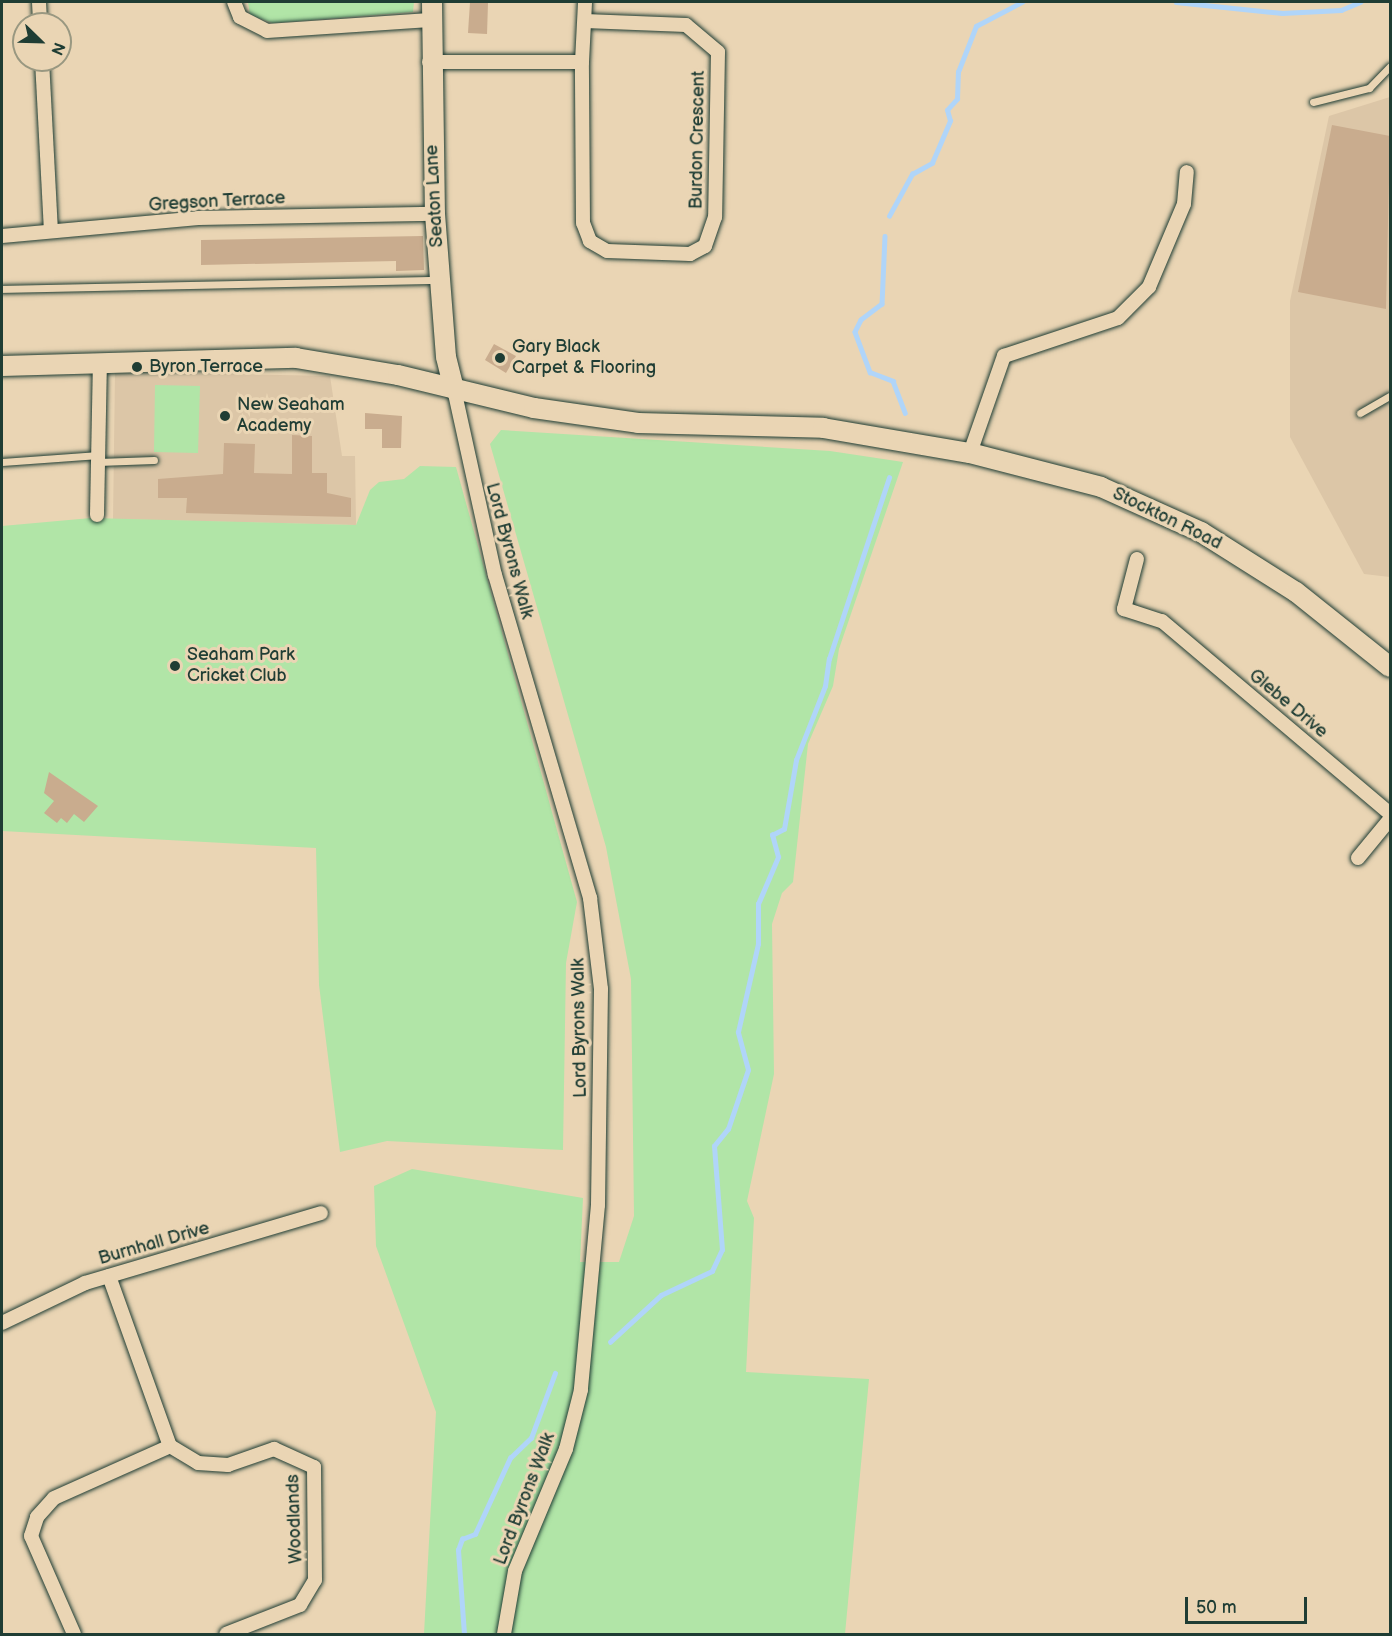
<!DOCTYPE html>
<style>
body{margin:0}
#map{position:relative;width:1392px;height:1636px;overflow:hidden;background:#ead5b4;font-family:"Balsamiq Sans",sans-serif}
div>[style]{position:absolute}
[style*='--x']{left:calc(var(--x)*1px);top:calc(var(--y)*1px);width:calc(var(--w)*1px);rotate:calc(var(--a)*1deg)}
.built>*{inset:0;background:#dcc6a7}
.green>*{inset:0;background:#b1e5a7}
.stream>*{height:4.5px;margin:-2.25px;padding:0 2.25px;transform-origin:2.25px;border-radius:2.25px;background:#b0d5f9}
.building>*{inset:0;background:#c9ac8e}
.roads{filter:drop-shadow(0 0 2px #1f3d34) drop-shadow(0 0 2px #1f3d34)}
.service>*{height:7px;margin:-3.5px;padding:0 3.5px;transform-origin:3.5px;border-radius:3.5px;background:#ead5b4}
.minor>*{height:14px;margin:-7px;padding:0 7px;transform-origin:7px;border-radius:7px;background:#ead5b4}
.secondary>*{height:20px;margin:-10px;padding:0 10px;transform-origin:10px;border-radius:10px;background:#ead5b4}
.dots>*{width:16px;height:16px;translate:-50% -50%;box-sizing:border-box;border:3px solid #ead5b4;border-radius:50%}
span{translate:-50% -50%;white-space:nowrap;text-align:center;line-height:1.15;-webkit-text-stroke:6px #ead5b4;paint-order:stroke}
.street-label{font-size:18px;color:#1f3d34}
.poi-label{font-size:18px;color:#1f3d34}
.left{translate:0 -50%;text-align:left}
.frame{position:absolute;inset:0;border:3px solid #1f3d34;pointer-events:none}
.north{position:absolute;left:12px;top:12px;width:60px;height:60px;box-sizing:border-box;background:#ead5b4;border:2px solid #999881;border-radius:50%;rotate:113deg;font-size:16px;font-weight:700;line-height:24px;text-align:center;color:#1f3d34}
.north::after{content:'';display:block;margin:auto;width:21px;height:27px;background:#1f3d34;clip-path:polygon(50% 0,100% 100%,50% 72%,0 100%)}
.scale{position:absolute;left:1185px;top:1597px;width:122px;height:27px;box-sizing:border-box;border:3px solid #1f3d34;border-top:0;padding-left:8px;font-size:18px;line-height:21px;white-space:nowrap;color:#1f3d34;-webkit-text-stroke:4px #ead5b4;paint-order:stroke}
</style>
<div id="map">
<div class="built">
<i style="clip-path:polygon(1390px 97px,1390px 577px,1364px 574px,1290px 437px,1290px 301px,1329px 116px)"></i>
<i style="clip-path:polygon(115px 372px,330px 376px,342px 456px,355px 456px,356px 525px,113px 519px)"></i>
</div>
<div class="green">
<i style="clip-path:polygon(248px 2px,414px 2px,413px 12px,273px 23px,250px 15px)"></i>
<i style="clip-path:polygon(155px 385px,200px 386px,198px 453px,154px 452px)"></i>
<i style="clip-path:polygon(501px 430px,830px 451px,903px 462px,839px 649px,833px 686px,808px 744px,793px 882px,782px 893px,772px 924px,774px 1074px,747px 1201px,754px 1218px,746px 1372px,869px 1379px,845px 1634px,424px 1634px,436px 1412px,376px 1246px,374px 1186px,412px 1169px,583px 1198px,580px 1262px,619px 1262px,634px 1216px,631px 979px,606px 847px,490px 444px)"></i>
<i style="clip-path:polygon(420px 466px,456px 467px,577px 902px,566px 963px,563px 1150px,387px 1141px,340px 1152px,319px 985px,316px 848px,2px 831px,2px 526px,91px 518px,356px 525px,370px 490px,379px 482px,404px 479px)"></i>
</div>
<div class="stream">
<i style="--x:1176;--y:2;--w:107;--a:5.9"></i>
<i style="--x:1282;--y:13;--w:59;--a:-2.9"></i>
<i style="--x:1341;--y:10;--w:21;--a:-23"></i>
<i style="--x:889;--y:216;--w:48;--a:-61.3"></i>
<i style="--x:912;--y:174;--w:23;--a:-29"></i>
<i style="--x:932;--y:163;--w:46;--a:-66.8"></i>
<i style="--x:950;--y:121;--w:11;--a:-105"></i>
<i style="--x:947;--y:110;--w:15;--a:-48"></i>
<i style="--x:957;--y:99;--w:27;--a:-88"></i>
<i style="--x:958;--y:72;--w:49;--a:-68.6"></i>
<i style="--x:976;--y:26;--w:52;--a:-27.6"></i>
<i style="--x:885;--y:236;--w:68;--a:92.5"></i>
<i style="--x:882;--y:304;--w:26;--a:143"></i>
<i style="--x:861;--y:320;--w:13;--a:117"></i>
<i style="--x:855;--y:332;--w:43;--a:69.4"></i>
<i style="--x:870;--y:372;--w:25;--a:21"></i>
<i style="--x:893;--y:381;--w:34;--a:69"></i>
<i style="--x:610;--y:1342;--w:69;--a:-42.7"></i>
<i style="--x:661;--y:1295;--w:56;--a:-25.2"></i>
<i style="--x:712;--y:1271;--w:23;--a:-65"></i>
<i style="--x:722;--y:1250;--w:104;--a:-94.4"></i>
<i style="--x:714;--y:1146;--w:22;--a:-51"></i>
<i style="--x:728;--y:1129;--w:62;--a:-71.3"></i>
<i style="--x:748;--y:1070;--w:39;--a:-105"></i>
<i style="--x:738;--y:1032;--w:90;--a:-77.2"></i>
<i style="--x:758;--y:944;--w:40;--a:-90"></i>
<i style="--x:758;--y:904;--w:51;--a:-66.9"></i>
<i style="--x:778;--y:857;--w:23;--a:-105"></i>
<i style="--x:772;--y:835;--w:13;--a:-27"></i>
<i style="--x:784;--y:829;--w:70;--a:-80.1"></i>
<i style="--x:796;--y:760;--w:79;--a:-68.6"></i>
<i style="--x:825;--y:686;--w:27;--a:-82"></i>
<i style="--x:829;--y:659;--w:191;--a:-71.7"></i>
<i style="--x:464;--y:1634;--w:84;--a:-94.1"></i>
<i style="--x:458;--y:1550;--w:12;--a:-70"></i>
<i style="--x:462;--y:1539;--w:14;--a:-21"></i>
<i style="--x:475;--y:1534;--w:84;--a:-65.3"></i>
<i style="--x:510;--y:1458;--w:29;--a:-44"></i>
<i style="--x:531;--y:1438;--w:69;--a:-69.7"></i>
</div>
<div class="building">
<i style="clip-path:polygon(470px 2px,488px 2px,487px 34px,468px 33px)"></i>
<i style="clip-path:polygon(1332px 125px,1390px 136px,1386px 309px,1298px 292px)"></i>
<i style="clip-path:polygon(423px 236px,424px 270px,396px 271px,396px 261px,201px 265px,201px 240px)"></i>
<i style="clip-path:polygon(494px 344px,516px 356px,506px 373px,485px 360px)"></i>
<i style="clip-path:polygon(365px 413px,402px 416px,401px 448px,382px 448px,382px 429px,365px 429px)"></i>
<i style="clip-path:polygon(292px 435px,312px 436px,312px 473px,327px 473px,327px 493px,351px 498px,351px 517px,186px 513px,187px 498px,158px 498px,158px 479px,223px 474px,224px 443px,255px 444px,254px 473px,292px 474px)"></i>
<i style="clip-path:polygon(49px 772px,98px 806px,84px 822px,74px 814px,67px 823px,61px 818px,57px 823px,44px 813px,54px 801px,44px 793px)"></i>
</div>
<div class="roads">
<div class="service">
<i style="--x:1313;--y:102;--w:58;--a:-14"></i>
<i style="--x:1369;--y:88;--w:30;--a:-46"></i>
<i style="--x:2;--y:289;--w:436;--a:-1.2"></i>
<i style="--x:1360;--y:413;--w:34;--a:-30"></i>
<i style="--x:2;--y:462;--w:97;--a:-4.1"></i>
<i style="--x:98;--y:462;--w:56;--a:-2"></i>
</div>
<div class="minor">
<i style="--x:39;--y:2;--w:22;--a:87"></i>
<i style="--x:234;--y:2;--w:16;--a:68"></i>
<i style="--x:240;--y:17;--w:30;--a:27"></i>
<i style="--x:267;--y:31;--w:163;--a:-3.9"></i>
<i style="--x:585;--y:21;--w:101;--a:2.3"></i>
<i style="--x:686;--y:25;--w:42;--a:40.2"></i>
<i style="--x:718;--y:52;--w:165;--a:91"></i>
<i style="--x:715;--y:217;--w:31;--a:109"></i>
<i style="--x:705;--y:246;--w:17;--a:152"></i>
<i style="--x:690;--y:254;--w:83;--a:-177.9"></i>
<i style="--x:607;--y:251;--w:20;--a:-150"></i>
<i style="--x:590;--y:241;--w:19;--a:-111"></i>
<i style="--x:583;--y:223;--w:161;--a:-90.4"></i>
<i style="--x:582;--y:62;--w:60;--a:-87.1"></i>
<i style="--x:42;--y:60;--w:171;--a:87"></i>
<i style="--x:429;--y:62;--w:153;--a:0"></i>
<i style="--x:2;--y:236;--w:197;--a:-5.2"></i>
<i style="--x:198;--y:218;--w:237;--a:-1"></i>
<i style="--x:454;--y:389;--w:190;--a:77.6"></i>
<i style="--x:495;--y:575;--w:337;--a:73.6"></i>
<i style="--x:590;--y:898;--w:92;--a:83.1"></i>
<i style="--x:601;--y:989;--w:216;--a:90.8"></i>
<i style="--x:598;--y:1205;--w:186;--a:95.3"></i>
<i style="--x:581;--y:1390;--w:61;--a:104.3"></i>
<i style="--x:566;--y:1449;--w:132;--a:112.7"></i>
<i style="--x:515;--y:1571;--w:64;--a:99.9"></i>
<i style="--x:970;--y:453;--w:103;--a:-70.7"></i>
<i style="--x:1004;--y:356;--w:120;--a:-18.4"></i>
<i style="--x:1118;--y:318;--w:44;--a:-45"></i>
<i style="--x:1149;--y:287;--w:90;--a:-67.1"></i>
<i style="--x:1184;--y:204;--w:32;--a:-85"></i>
<i style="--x:97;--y:515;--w:154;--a:-88.9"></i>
<i style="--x:1137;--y:559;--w:52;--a:104.6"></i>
<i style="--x:1124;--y:609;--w:40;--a:18"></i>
<i style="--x:1162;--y:621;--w:299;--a:40.2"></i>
<i style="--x:1358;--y:858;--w:50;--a:-50.6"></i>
<i style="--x:109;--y:1276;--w:181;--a:70.3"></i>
<i style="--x:170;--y:1446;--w:33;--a:31"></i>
<i style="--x:198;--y:1463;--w:30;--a:4"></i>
<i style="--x:228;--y:1465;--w:49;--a:-19.2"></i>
<i style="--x:274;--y:1449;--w:44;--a:24.2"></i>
<i style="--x:314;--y:1467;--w:113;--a:89.5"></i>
<i style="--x:315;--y:1580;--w:29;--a:121"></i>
<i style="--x:300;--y:1605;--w:79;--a:158.6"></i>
<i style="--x:2;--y:1323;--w:92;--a:-25.7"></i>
<i style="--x:85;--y:1283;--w:246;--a:-16.5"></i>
<i style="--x:74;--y:1634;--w:107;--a:-113.7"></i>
<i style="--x:31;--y:1536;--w:20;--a:-72"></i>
<i style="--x:37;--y:1517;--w:25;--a:-48"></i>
<i style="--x:54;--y:1498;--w:127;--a:-24.1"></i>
</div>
<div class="secondary">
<i style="--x:432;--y:2;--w:212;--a:89.2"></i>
<i style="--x:435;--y:214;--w:143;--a:85.6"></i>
<i style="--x:446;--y:357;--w:33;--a:76"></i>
<i style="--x:2;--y:366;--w:294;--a:-1.6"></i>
<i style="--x:296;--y:358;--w:103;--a:9.5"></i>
<i style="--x:398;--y:375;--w:140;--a:13.6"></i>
<i style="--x:534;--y:408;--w:105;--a:8.2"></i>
<i style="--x:638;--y:423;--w:185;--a:1.5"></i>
<i style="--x:823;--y:428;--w:149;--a:9.7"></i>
<i style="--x:970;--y:453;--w:135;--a:14.5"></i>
<i style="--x:1101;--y:487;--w:110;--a:24.2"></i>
<i style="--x:1201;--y:532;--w:112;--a:32.3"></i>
<i style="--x:1296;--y:592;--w:120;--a:38.6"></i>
</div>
</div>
<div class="dots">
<i style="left:500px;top:358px;background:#1f3d34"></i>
<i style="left:137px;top:367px;background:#1f3d34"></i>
<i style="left:225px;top:416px;background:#1f3d34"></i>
<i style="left:175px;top:666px;background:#1f3d34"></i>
</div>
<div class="street-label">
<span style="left:698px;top:140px;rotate:-89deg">Burdon Crescent</span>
<span style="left:435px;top:196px;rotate:-93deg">Seaton Lane</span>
<span style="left:217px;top:202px;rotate:-3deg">Gregson Terrace</span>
<span style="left:1167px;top:519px;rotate:26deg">Stockton Road</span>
<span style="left:509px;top:551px;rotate:75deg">Lord Byrons Walk</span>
<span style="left:1288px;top:704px;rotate:40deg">Glebe Drive</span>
<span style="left:580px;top:1028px;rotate:-91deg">Lord Byrons Walk</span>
<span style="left:154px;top:1244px;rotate:-16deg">Burnhall Drive</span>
<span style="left:525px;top:1499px;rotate:-69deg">Lord Byrons Walk</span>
<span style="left:295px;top:1519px;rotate:-92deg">Woodlands</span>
</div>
<div class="poi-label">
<span class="left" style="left:512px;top:358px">Gary Black<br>Carpet &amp; Flooring</span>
<span class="left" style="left:149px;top:367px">Byron Terrace</span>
<span class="left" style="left:237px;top:416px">New Seaham<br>Academy</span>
<span class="left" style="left:187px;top:666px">Seaham Park<br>Cricket Club</span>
</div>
<div class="frame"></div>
<div class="north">N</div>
<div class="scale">50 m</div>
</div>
